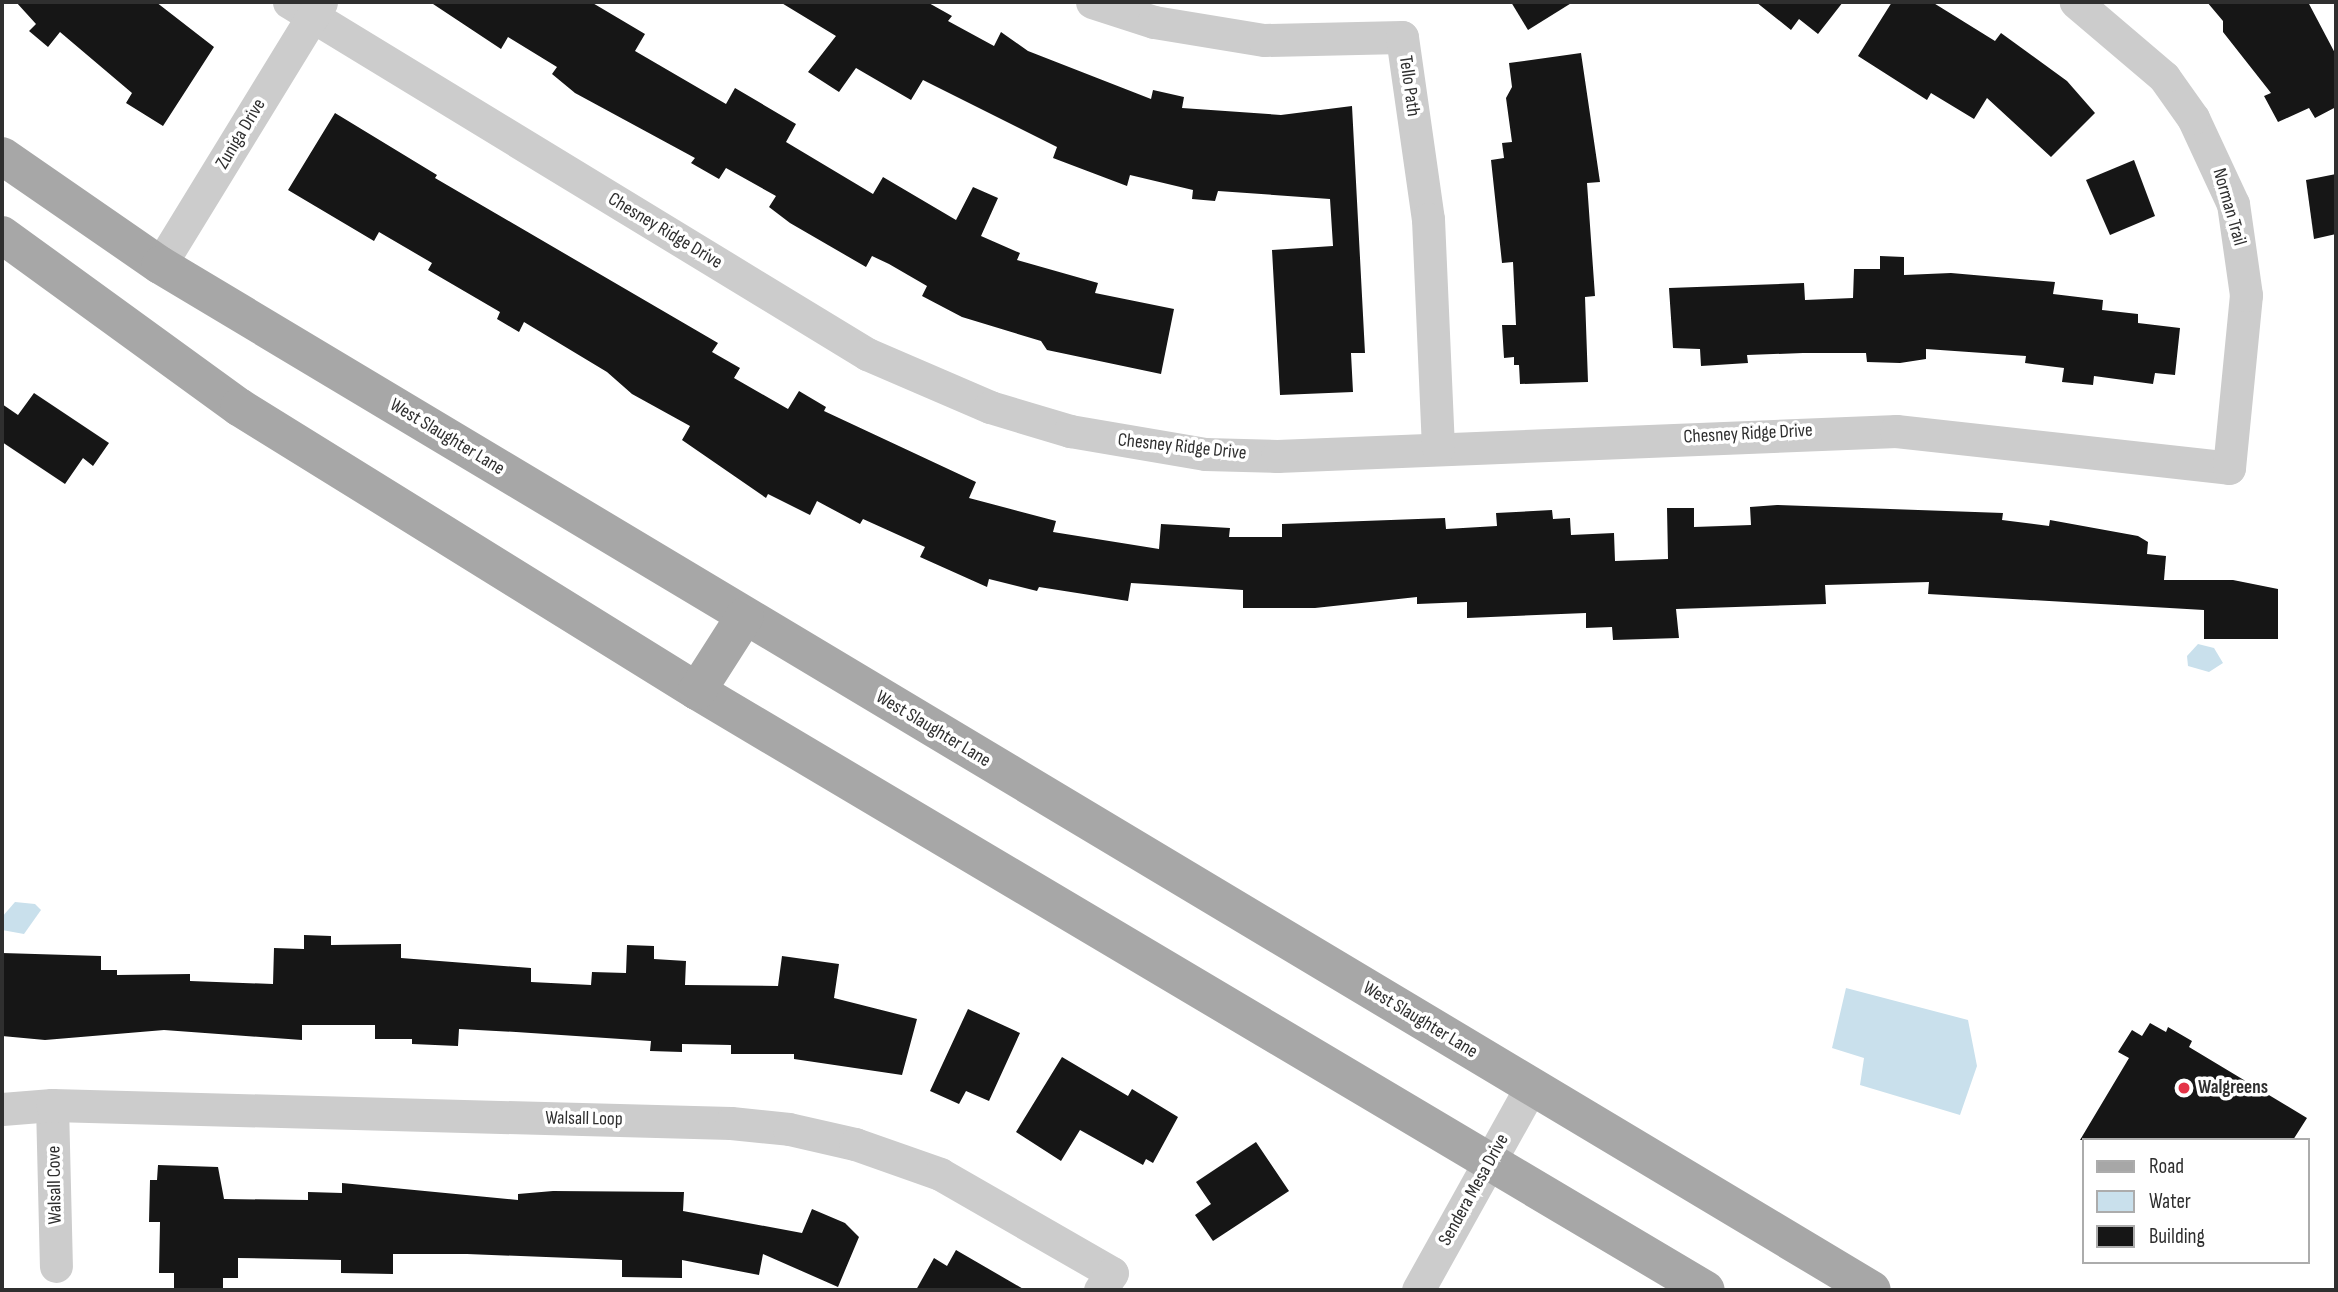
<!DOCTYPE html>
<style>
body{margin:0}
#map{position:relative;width:2338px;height:1292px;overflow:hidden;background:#fff;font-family:"Sofia Sans Condensed",sans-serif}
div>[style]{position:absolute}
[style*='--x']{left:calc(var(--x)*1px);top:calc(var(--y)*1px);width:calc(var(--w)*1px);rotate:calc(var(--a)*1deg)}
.water>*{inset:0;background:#c9e0ec}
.building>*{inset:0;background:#161616}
.street>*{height:33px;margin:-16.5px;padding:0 16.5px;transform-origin:16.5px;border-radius:16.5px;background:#ccc}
.primary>*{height:38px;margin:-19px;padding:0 19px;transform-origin:19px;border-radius:19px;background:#a7a7a7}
.dots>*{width:19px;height:19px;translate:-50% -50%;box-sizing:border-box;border:4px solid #fff;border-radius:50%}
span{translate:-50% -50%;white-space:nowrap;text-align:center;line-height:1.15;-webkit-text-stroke:7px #fff;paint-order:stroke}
.street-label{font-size:19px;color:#2f2f2f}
.poi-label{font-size:19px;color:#2f2f2f;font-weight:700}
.left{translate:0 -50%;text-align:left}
.frame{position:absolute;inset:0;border:4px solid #2f2f2f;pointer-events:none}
.legend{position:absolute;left:2082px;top:1138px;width:228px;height:126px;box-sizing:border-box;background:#fff;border:2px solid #acacac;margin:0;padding:9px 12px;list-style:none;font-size:21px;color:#2f2f2f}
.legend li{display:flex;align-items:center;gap:14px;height:35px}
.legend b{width:35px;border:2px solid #acacac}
</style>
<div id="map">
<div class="water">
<i style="clip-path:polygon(2198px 644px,2214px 648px,2223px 663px,2209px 672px,2188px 666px,2187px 656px)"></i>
<i style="clip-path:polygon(15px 902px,35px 904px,41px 910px,24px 934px,2px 930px,2px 917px)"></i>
<i style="clip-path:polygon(1846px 988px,1968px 1020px,1977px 1066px,1960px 1115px,1860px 1085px,1864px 1058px,1832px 1048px)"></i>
</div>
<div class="building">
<i style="clip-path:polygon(16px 2px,156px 2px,214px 47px,163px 126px,126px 103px,132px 93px,60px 32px,48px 47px,29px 31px,36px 24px)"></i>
<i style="clip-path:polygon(430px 2px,591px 2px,645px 34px,635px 51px,726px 104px,735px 88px,796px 124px,786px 142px,873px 194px,883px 177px,956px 220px,973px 187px,998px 198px,981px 236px,1020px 253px,1017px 260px,1098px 283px,1095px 293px,1174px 309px,1161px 374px,1047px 350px,1041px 341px,962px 317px,922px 296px,927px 286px,889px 264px,872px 256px,866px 267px,790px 223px,769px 207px,776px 196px,726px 168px,719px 179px,691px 163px,695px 158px,575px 93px,552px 74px,557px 67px,508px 37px,501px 49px)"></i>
<i style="clip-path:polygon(780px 2px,927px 2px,952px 16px,948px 21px,994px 46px,1001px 32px,1028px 51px,1151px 99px,1153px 90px,1184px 97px,1182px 108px,1281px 115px,1352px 106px,1365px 353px,1351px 353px,1353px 392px,1280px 395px,1272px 250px,1333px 246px,1330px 199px,1218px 191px,1215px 201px,1192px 199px,1193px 190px,1130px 175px,1127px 186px,1053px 158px,1057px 147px,923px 80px,911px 100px,856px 68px,839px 92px,808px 72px,836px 36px)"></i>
<i style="clip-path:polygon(1511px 2px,1573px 2px,1528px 30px)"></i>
<i style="clip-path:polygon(1756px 2px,1843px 2px,1818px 34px,1799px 19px,1791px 30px)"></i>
<i style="clip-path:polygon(1892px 2px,1932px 2px,1995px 41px,2001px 33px,2067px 81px,2095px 113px,2051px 157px,1987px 98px,1974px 119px,1931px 93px,1927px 100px,1858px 56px)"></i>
<i style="clip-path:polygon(2207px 2px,2308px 2px,2336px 55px,2336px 107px,2315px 118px,2309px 108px,2278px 122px,2264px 96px,2271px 93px,2223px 32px,2223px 21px)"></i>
<i style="clip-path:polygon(1581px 53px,1600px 182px,1587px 183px,1595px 296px,1585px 297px,1588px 382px,1520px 384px,1519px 365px,1514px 365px,1514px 357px,1504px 358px,1502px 325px,1516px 325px,1513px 262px,1502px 263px,1491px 160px,1504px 158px,1502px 143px,1512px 142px,1506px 98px,1512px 87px,1509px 63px)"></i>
<i style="clip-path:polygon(335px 113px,437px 175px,435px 178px,718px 343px,712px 352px,740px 368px,734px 378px,788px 409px,799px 391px,826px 407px,824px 411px,976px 482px,969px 498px,1056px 521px,1053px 532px,1159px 549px,1161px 524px,1230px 528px,1229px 537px,1282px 537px,1282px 524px,1445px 518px,1446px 529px,1497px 526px,1496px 513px,1552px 510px,1553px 519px,1570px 518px,1571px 535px,1614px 533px,1615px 561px,1668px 559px,1667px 508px,1694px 508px,1694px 527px,1751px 525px,1750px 507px,1777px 505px,2003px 513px,2002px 520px,2049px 526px,2050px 520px,2138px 536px,2148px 542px,2147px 554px,2166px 556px,2164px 580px,2233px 580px,2278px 589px,2278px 639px,2204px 639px,2204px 610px,1928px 594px,1929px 582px,1825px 585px,1826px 604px,1676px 609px,1679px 638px,1613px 640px,1612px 627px,1586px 628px,1586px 613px,1467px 618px,1467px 602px,1417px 604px,1417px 597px,1315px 608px,1243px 608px,1243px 590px,1131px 583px,1128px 601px,1039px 587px,1037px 591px,989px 579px,987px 587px,920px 557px,925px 547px,863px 519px,860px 524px,817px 501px,810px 515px,768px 494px,766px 498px,682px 440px,690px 426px,632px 394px,607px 372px,524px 322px,519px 332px,497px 319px,500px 312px,428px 270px,432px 263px,379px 232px,374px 241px,288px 190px)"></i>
<i style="clip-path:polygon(2134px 160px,2155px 216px,2110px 235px,2086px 180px)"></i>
<i style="clip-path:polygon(2336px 174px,2336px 234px,2314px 239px,2306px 180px)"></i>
<i style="clip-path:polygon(1880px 256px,1904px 257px,1904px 275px,1951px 273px,2055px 282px,2053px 294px,2103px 300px,2102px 310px,2138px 314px,2138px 323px,2180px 328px,2175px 375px,2155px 373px,2153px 384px,2094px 376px,2093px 385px,2062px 382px,2064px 368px,2025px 363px,2026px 356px,1926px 349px,1926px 359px,1900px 363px,1867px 362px,1866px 353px,1803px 353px,1747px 355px,1748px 363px,1701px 366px,1700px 349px,1673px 348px,1669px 288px,1804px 283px,1805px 300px,1853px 298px,1854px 269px,1880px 269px)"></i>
<i style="clip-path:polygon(34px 393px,109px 443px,93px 466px,83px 458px,65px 484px,2px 442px,2px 404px,18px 415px)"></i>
<i style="clip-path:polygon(304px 935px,331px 936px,331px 945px,401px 944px,401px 958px,531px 968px,531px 982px,591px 985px,592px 972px,626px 973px,627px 945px,654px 946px,654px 959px,686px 961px,685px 985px,778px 986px,782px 956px,839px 964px,834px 998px,917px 1019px,902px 1075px,794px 1059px,794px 1054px,731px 1054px,731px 1045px,682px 1044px,682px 1052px,650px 1051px,651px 1041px,516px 1032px,459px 1029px,458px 1046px,412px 1044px,412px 1039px,375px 1039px,375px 1025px,302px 1025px,302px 1040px,164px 1030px,45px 1040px,2px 1036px,2px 953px,101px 956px,101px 970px,117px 970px,117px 975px,190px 974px,190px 981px,273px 984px,274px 948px,304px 949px)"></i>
<i style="clip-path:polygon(968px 1009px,1020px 1033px,989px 1101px,966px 1091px,959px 1104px,930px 1091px)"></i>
<i style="clip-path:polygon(2150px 1023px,2166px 1032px,2168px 1027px,2192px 1041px,2189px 1047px,2307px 1118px,2293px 1140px,2080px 1140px,2129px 1058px,2118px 1052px,2132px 1030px,2142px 1036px)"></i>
<i style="clip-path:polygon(1062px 1057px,1128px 1096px,1132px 1089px,1178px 1117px,1153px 1163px,1146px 1159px,1143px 1165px,1080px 1130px,1061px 1161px,1016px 1132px)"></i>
<i style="clip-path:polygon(1256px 1142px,1289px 1191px,1213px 1241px,1195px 1215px,1211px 1204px,1196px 1182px)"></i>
<i style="clip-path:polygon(158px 1165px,218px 1167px,224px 1199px,308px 1200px,308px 1192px,342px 1193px,342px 1183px,518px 1200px,518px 1194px,553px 1191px,684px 1192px,683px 1211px,802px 1233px,812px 1209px,845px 1223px,859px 1237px,838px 1287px,763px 1254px,759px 1275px,682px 1260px,682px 1278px,622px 1277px,622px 1260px,467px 1254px,393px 1254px,393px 1274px,341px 1273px,341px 1260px,238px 1258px,238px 1278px,223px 1278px,223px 1290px,174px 1289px,174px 1273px,159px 1273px,160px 1222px,149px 1222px,150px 1180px,157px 1180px)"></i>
<i style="clip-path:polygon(956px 1250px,1025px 1290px,916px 1290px,934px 1258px,947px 1266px)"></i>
</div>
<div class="street">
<i style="--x:289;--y:2;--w:677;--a:31.34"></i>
<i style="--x:867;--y:354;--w:134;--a:23.3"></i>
<i style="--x:990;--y:407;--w:84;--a:16.7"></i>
<i style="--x:1070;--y:431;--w:137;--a:9.7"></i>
<i style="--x:1205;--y:454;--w:72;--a:1.6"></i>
<i style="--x:1277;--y:456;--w:620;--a:-2.31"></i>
<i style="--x:1896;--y:431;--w:335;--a:6.3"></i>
<i style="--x:2229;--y:468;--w:174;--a:-84.4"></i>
<i style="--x:2246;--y:295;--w:92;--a:-98.1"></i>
<i style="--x:2233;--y:204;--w:95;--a:-114.9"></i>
<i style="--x:2193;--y:118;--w:50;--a:-125.3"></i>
<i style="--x:2164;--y:77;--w:116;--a:-139.6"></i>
<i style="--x:1092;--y:2;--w:65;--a:17.9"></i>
<i style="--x:1154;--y:22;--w:111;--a:9.3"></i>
<i style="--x:1264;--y:40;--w:138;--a:-1.2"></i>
<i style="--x:1402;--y:37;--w:184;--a:81.9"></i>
<i style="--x:1428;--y:219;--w:229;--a:87.5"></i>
<i style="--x:160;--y:265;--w:308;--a:-58.5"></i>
<i style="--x:52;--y:1105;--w:161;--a:88.6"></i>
<i style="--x:2;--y:1109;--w:50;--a:-4.6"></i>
<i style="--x:52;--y:1105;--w:679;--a:1.52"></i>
<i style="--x:731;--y:1123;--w:58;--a:5.9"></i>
<i style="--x:789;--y:1129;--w:68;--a:12.8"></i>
<i style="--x:855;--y:1144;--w:90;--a:19.4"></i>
<i style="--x:940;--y:1174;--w:198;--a:29.9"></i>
<i style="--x:1112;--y:1273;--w:21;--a:125"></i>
<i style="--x:1418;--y:1290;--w:230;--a:-60.9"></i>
</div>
<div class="primary">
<i style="--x:2;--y:156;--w:192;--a:34.6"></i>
<i style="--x:160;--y:265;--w:1995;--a:30.91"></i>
<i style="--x:2;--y:235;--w:293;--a:36"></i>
<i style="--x:239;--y:407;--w:539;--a:31.8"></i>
<i style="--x:697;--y:691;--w:1173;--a:30.7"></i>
<i style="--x:697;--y:691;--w:89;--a:-57.4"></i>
</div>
<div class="dots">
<i style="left:2184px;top:1088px;background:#e43347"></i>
</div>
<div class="street-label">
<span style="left:1409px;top:86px;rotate:82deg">Tello Path</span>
<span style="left:241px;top:134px;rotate:-59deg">Zuniga Drive</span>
<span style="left:2229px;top:207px;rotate:74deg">Norman Trail</span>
<span style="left:665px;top:231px;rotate:31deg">Chesney Ridge Drive</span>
<span style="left:1748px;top:434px;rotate:-3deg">Chesney Ridge Drive</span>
<span style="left:447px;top:437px;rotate:31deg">West Slaughter Lane</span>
<span style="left:1182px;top:447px;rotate:6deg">Chesney Ridge Drive</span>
<span style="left:933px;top:729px;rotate:31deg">West Slaughter Lane</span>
<span style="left:1420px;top:1020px;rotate:31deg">West Slaughter Lane</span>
<span style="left:584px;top:1119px;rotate:1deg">Walsall Loop</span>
<span style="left:55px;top:1185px;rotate:-91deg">Walsall Cove</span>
<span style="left:1474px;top:1190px;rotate:-61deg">Sendera Mesa Drive</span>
</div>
<div class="poi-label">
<span class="left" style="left:2198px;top:1088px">Walgreens</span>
</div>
<div class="frame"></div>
<ul class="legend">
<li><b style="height:9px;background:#a7a7a7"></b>Road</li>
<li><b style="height:19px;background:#c9e0ec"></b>Water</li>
<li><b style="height:19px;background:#161616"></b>Building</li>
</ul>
</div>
